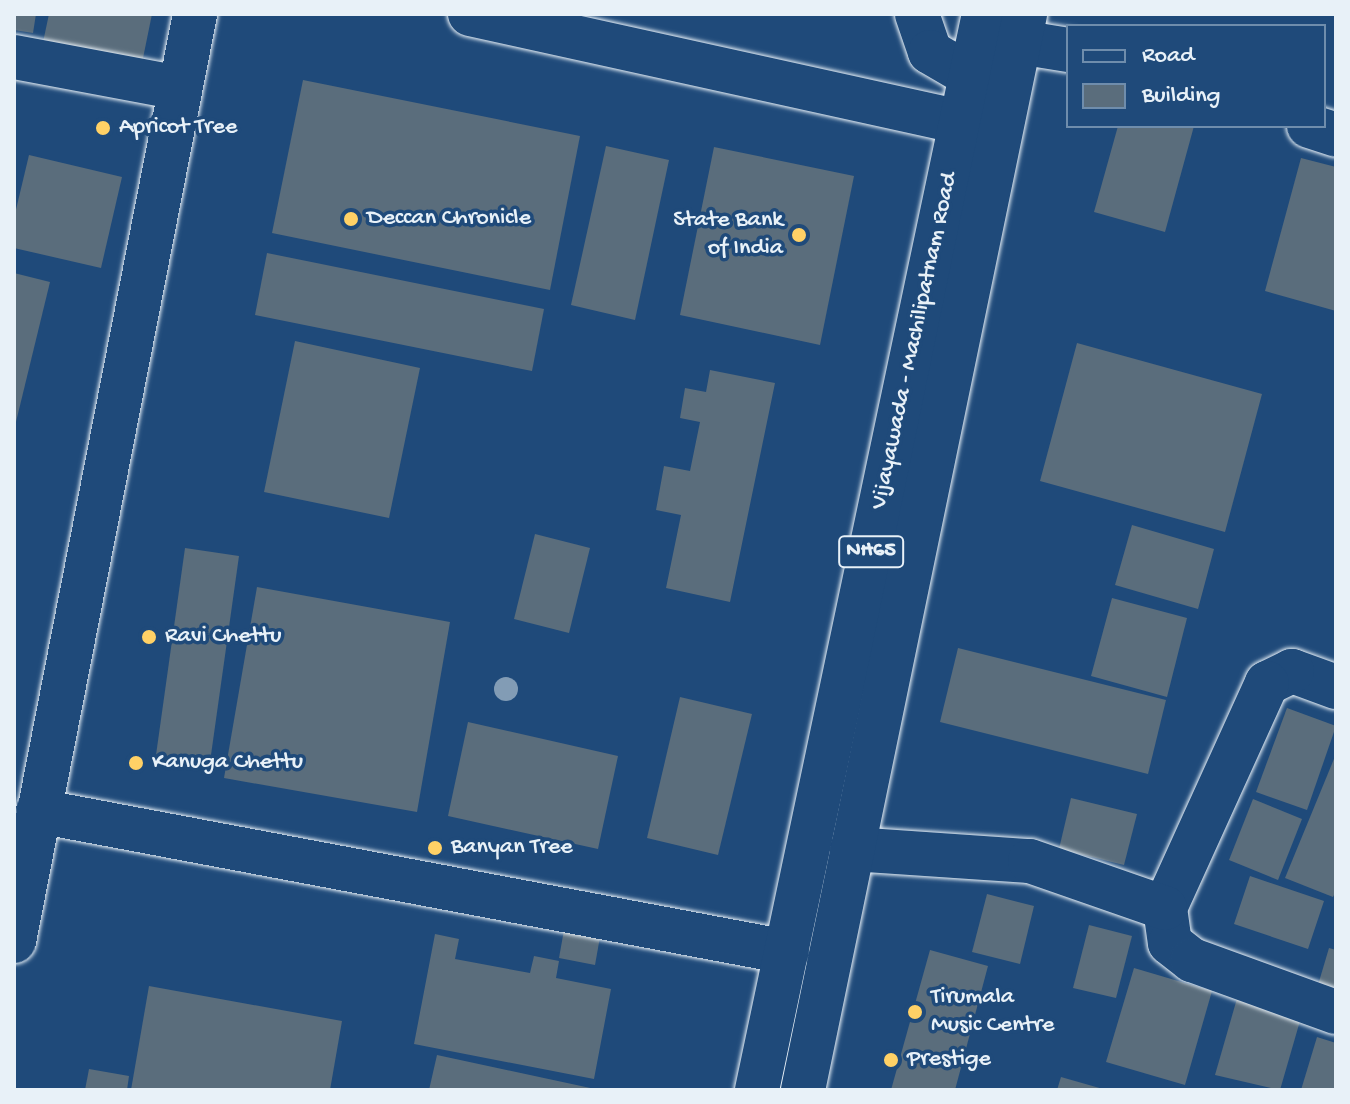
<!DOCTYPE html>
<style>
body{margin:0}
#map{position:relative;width:1350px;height:1104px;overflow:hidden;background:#1f4a7a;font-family:"Gochi Hand",sans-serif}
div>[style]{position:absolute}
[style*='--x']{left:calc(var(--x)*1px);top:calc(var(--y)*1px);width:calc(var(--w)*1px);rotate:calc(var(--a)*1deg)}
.building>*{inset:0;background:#5a6d7c}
.roads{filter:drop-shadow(0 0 2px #e8f1f8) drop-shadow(0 0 2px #e8f1f8)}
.minor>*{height:44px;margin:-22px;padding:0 22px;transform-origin:22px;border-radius:22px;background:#1f4a7a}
.highway>*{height:44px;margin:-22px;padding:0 22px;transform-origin:22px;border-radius:22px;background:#1f4a7a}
.trees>*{width:24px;height:24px;margin:-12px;border-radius:50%;background:#829cb5}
.dots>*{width:22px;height:22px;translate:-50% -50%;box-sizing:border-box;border:4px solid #1f4a7a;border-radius:50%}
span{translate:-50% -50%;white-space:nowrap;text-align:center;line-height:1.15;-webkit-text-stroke:7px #1f4a7a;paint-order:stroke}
.shield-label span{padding:2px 6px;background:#1f4a7a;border:2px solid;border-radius:6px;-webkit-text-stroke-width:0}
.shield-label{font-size:22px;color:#e8f1f8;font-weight:700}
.poi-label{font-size:24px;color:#e8f1f8}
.left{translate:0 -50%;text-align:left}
.right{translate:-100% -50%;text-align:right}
.street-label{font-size:24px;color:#e8f1f8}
.frame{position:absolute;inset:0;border:16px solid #e8f1f8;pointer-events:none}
.legend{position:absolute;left:1066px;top:24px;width:260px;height:104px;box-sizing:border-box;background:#1f4a7a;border:2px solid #6f8dac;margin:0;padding:10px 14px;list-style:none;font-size:24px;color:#e8f1f8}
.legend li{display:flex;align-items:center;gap:16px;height:40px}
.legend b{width:40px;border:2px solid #6f8dac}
</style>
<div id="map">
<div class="building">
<i style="clip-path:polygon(14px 14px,36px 14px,33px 33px,14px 30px)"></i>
<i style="clip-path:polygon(49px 14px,152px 14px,141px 68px,42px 47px)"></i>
<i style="clip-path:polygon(303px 80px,580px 136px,550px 290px,272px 233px)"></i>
<i style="clip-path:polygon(1118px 126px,1194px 126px,1165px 232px,1094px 212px)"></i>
<i style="clip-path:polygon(606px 146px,669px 160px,635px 320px,571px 305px)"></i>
<i style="clip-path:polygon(714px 147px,854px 176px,820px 345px,680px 315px)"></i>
<i style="clip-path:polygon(29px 155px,122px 177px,101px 268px,14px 248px,14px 218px)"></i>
<i style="clip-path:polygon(1301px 158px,1336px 167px,1336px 311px,1265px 291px)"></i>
<i style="clip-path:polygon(267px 253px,544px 309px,532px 371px,255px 315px)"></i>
<i style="clip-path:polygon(14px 273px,50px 282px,15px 426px,14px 426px)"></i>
<i style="clip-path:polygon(295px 341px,420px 368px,389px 518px,264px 492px)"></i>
<i style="clip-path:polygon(1077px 343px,1262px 394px,1225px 532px,1040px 481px)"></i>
<i style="clip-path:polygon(710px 370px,775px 383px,730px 602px,666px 588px,681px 515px,656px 510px,664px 466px,690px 471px,700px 422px,680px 418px,685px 388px,706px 392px)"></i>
<i style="clip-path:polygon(1132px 525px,1214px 549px,1198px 609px,1115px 585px)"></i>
<i style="clip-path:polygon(535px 534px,590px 548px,569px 633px,514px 619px)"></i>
<i style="clip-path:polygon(185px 548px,239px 556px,210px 762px,156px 755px)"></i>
<i style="clip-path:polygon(257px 587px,450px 622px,417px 812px,224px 778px)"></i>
<i style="clip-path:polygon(1112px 598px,1187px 618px,1167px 697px,1091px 676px)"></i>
<i style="clip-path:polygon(958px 648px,1166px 700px,1148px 774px,940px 722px)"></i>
<i style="clip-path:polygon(680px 697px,752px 714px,718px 855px,647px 838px)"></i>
<i style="clip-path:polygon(1287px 708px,1336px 726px,1307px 810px,1256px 792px)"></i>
<i style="clip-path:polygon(468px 722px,618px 756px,598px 849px,448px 816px)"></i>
<i style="clip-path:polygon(1336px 754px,1336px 891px,1333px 897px,1285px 878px)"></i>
<i style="clip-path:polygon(1071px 798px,1137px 814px,1124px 865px,1059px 849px)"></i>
<i style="clip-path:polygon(1253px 799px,1302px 819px,1278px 880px,1229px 860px)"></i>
<i style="clip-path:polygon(1250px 876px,1324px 901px,1308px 949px,1234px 924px)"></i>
<i style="clip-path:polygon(987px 894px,1034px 906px,1020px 964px,972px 952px)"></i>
<i style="clip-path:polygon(1089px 925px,1132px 936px,1116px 998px,1073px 988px)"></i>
<i style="clip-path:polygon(564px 930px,600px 937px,595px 965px,559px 958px)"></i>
<i style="clip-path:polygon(435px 934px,459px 939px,455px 959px,530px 973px,534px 956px,559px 961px,556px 978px,611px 989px,594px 1079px,414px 1044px)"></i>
<i style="clip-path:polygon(1329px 948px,1336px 950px,1336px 990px,1318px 985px)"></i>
<i style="clip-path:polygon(930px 950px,988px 966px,955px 1090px,891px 1090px)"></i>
<i style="clip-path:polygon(1134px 968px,1212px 991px,1185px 1085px,1106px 1062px)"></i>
<i style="clip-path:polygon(149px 986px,342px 1021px,330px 1090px,131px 1090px)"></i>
<i style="clip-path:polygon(1238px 995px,1302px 1014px,1280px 1090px,1215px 1075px)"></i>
<i style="clip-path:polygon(1317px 1037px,1336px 1043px,1336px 1090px,1301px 1090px)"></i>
<i style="clip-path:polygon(437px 1055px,595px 1089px,595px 1090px,429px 1090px)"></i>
<i style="clip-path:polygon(89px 1069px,129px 1076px,127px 1090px,85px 1090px)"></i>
<i style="clip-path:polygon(1061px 1077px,1103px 1089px,1103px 1090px,1057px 1090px)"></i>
</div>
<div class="roads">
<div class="minor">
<i style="--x:470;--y:14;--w:503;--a:12.41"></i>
<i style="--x:917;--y:14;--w:40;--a:71.1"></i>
<i style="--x:930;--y:52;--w:48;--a:30.3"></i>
<i style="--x:1019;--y:42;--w:50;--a:9.3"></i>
<i style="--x:14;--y:57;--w:169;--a:10.6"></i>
<i style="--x:1309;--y:126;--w:28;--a:18"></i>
<i style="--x:1336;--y:687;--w:47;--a:-160"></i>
<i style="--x:1292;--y:671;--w:28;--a:154"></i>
<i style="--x:1267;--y:683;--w:247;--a:114.4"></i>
<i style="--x:1165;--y:908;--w:35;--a:82"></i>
<i style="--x:1170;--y:943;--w:28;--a:38"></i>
<i style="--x:1192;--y:960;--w:153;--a:19.9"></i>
<i style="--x:38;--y:811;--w:762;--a:10.66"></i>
<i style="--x:852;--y:849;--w:178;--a:3.9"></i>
<i style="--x:1030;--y:861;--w:143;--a:19.2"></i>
<i style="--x:14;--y:941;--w:945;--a:-78.95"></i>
</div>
<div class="highway">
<i style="--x:757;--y:1090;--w:1100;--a:-78.09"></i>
<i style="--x:803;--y:1090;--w:1099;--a:-78.34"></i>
</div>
</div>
<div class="trees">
<i style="left:506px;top:689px"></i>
</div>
<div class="dots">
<i style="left:103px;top:128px;background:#ffd166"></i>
<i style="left:351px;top:219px;background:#ffd166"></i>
<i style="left:799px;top:235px;background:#ffd166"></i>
<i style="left:149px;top:637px;background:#ffd166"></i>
<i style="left:136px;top:763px;background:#ffd166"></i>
<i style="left:435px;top:848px;background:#ffd166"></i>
<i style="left:915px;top:1012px;background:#ffd166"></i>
<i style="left:891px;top:1060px;background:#ffd166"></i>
</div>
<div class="shield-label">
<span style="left:871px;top:552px">NH65</span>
</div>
<div class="poi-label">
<span class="left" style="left:119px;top:128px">Apricot Tree</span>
<span class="left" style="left:367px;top:219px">Deccan Chronicle</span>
<span class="right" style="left:783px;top:235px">State Bank<br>of India</span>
<span class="left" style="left:165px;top:637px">Ravi Chettu</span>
<span class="left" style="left:152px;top:763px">Kanuga Chettu</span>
<span class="left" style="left:451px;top:848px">Banyan Tree</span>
<span class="left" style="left:931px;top:1012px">Tirumala<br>Music Centre</span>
<span class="left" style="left:907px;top:1060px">Prestige</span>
</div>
<div class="street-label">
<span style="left:915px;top:341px;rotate:-78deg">Vijayawada - Machilipatnam Road</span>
</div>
<div class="frame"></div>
<ul class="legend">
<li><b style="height:10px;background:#1f4a7a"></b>Road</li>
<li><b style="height:22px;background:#5a6d7c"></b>Building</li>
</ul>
</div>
